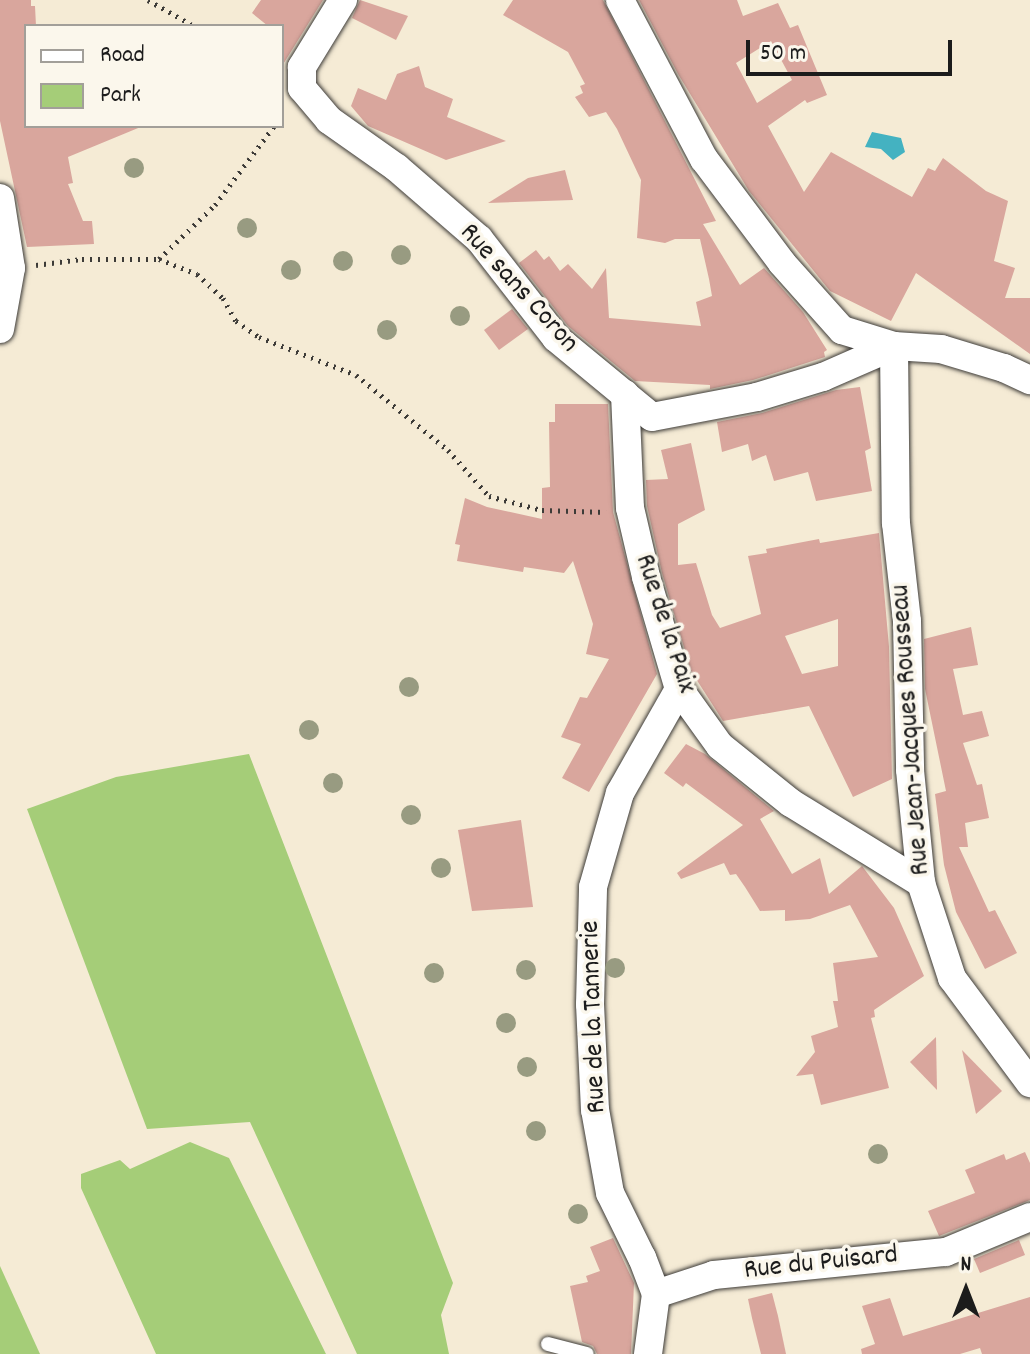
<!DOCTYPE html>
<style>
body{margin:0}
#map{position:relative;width:1030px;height:1354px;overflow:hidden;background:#f5ebd5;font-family:Dekko,sans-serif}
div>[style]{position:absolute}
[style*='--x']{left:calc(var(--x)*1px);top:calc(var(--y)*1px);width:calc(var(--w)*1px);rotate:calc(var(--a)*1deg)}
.green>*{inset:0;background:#a5cd78}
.water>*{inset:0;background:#44b2c1}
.building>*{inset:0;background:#d9a69d}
.path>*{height:5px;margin-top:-2.5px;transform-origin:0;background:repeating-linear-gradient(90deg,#3d3b38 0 2px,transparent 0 8px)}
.roads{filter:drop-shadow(0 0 2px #3d3b38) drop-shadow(0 0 2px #3d3b38)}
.service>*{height:14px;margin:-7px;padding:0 7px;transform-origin:7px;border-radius:7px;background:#fff}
.minor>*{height:28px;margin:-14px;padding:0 14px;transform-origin:14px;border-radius:14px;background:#fff}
.trees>*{width:20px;height:20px;margin:-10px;border-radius:50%;background:#989b81}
span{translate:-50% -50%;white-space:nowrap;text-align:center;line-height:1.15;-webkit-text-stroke:7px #fbf7ec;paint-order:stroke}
.street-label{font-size:28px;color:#1c1c1c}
.legend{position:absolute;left:24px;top:24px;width:260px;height:104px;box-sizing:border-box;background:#fbf7ec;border:2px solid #a29f99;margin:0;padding:10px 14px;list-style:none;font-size:24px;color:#1c1c1c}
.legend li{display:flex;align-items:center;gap:16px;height:40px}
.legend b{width:40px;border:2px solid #a29f99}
.north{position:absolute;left:926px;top:1250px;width:80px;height:80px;-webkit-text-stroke:6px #fbf7ec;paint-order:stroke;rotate:0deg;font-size:22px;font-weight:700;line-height:32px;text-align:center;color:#1c1c1c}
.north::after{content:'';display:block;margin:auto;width:28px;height:36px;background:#1c1c1c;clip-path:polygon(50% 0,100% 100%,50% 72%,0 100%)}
.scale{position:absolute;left:746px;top:40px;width:206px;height:36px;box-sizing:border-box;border:4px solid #1c1c1c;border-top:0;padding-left:10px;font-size:24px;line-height:28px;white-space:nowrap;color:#1c1c1c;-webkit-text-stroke:6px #fbf7ec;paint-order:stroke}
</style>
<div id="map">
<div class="green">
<i style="clip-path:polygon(249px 754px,453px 1283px,441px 1315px,449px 1354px,357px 1354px,250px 1122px,147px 1129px,27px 809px,116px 777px)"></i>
<i style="clip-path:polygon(190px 1142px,229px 1158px,326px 1354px,156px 1354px,81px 1188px,81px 1174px,120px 1160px,130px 1169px)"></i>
<i style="clip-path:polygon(0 1266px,40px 1354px,0 1354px)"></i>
</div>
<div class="water">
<i style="clip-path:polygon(872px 132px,901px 138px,905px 152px,893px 160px,881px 149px,865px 147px)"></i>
</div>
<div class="building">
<i style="clip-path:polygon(0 0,31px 0,31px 6px,35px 6px,36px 26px,26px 26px,26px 126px,143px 126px,68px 157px,73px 183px,68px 184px,83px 221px,92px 221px,94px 244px,27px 247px,0 121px)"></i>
<i style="clip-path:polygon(261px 0,323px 0,282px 66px,282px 26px,268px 26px,252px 13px)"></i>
<i style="clip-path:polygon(360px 0,408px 16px,396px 40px,352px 18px)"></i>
<i style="clip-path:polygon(513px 0,603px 0,716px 221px,703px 224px,740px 285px,764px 268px,803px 312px,827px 350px,824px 352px,825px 357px,753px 380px,710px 389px,710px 385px,635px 381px,568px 326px,519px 263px,536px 250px,544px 260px,549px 256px,560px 271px,568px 264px,592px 289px,606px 268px,609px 318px,701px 326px,696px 302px,712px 296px,709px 279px,700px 239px,675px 239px,665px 243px,637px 238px,641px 180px,617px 129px,606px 112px,589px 117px,575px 97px,583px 93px,580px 86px,585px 84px,568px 52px,503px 15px)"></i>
<i style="clip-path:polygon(evenodd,639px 0,737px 0,743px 16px,778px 3px,790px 28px,798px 25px,827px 95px,807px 103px,805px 100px,768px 126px,804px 192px,831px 152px,912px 197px,928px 168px,935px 171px,943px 158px,986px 191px,1008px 201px,994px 261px,1015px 268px,1005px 298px,1030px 298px,1030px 354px,916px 273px,891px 321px,830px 291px,749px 191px,678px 74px,639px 0,771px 41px,792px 80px,757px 103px,736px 63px,771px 41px)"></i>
<i style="clip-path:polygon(419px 66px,425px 87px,453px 99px,447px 117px,506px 141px,446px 160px,368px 126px,351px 106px,358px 88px,386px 100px,397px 74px)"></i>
<i style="clip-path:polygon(565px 170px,573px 200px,488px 203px,528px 178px)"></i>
<i style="clip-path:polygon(512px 309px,528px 329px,499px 350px,484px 330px)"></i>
<i style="clip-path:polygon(860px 387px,871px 448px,865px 451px,872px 491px,816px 501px,808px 472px,774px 481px,766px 455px,752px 461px,748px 444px,722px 452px,717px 422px,762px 413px,836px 390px)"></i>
<i style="clip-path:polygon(555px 404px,608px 404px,613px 512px,657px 674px,589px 792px,562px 778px,581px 744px,561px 737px,580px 697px,587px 698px,609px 659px,586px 654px,593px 624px,573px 561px,564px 573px,524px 567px,523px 572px,457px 561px,460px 545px,455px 544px,465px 498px,487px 507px,542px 519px,542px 488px,550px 487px,549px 422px,555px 422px)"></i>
<i style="clip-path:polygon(evenodd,691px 443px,705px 510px,678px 524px,678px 565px,696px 563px,712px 615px,720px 628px,761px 614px,748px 556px,767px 553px,766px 549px,819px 539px,820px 543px,879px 533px,889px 647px,892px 779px,853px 797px,809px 706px,723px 721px,691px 671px,662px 573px,647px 506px,646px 480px,668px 479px,661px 450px,691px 443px,838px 619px,838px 666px,802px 674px,785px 636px,838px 619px)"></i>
<i style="clip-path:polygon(971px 627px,978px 665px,953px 669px,963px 715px,982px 711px,989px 736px,963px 743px,977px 785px,982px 784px,989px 818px,965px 823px,968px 847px,959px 847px,989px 912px,995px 910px,1017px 953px,985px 969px,956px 912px,944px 865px,935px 794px,946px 791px,925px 689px,924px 639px)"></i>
<i style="clip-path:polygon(686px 744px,705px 754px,774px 811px,760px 819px,792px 874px,820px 858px,829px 894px,862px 866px,894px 908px,924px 976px,874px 1010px,875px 1017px,871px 1018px,889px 1088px,821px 1105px,813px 1074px,796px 1076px,815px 1052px,811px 1036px,838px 1027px,833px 1001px,838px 1001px,833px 963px,878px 957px,850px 905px,810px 919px,785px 921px,785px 910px,760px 911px,745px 887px,736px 874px,730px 875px,724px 863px,681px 879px,677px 873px,743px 825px,686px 783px,683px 787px,664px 773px)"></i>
<i style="clip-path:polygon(521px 820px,533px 907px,472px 911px,458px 830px)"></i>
<i style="clip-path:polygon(936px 1037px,937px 1090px,910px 1062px)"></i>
<i style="clip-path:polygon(962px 1050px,1002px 1091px,976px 1114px)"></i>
<i style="clip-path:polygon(1025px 1152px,1030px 1163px,1030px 1200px,939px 1236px,928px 1211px,975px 1193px,965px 1170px,1004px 1154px,1006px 1160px)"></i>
<i style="clip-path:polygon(613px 1238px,634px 1283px,631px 1354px,597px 1354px,593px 1346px,582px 1342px,570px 1286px,588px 1282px,586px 1276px,600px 1271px,590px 1247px)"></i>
<i style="clip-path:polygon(1019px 1240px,1025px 1255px,980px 1273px,974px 1259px)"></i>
<i style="clip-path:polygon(772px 1293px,778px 1316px,786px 1354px,761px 1354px,752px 1318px,748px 1299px)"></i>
<i style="clip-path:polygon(1030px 1297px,1030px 1354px,982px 1354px,980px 1348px,960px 1354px,862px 1354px,861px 1349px,875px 1344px,862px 1306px,890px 1298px,903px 1336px)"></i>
</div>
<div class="path">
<i style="--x:148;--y:0;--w:53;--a:29.5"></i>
<i style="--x:159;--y:259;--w:78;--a:-44"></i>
<i style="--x:215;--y:205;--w:99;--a:-53.2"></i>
<i style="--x:36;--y:265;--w:46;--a:-7.4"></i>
<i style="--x:82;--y:259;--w:77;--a:0"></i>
<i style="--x:159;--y:259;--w:41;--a:21.5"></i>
<i style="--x:197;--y:274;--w:35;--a:43"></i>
<i style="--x:223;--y:298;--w:26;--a:61"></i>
<i style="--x:236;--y:321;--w:28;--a:35"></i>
<i style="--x:259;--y:337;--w:104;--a:21.4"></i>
<i style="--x:356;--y:375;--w:119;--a:39.2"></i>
<i style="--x:448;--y:450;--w:62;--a:48.3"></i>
<i style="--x:489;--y:496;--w:55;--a:14.8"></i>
<i style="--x:542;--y:510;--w:64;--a:1.8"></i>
</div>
<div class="roads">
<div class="service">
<i style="--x:548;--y:1344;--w:40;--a:14.4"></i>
</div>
<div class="minor">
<i style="--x:343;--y:0;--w:79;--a:121.5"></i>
<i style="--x:302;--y:67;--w:21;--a:90"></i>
<i style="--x:302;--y:88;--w:42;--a:49.8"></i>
<i style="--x:329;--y:120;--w:83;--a:35.2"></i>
<i style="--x:397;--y:168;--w:108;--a:40.9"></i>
<i style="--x:479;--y:239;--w:125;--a:52.1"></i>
<i style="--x:556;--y:338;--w:124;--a:39.5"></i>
<i style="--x:652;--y:417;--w:107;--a:-10.8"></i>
<i style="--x:757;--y:397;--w:69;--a:-16.9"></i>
<i style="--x:823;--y:377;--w:77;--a:-23.6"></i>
<i style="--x:620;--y:0;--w:180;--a:62.2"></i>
<i style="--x:704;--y:159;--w:130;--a:53.1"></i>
<i style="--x:782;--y:263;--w:90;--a:48.2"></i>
<i style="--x:842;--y:330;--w:54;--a:17.1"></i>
<i style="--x:894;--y:346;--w:47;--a:3.7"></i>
<i style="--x:941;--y:349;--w:66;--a:16.8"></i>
<i style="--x:1004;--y:368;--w:29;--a:25"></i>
<i style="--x:0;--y:198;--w:71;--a:81.1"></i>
<i style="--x:11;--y:268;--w:62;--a:100.2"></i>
<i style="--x:894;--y:346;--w:177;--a:89.4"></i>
<i style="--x:896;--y:523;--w:99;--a:83.6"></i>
<i style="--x:907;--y:621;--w:149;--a:88.8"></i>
<i style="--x:910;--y:770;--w:114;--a:84.4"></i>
<i style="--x:921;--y:883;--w:100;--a:71.9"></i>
<i style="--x:952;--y:978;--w:131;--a:53.4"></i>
<i style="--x:625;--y:394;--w:114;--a:87.5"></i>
<i style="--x:630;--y:508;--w:71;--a:76.9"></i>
<i style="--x:646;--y:577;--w:117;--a:73.6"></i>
<i style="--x:679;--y:689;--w:70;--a:54.3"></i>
<i style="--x:720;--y:746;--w:91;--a:38.8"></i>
<i style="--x:791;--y:803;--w:153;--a:31.6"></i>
<i style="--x:656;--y:1294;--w:61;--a:-18.1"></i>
<i style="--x:714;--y:1275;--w:233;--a:-5.7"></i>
<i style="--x:946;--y:1252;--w:91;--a:-22.6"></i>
<i style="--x:648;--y:1354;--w:61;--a:-82.4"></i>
<i style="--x:656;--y:1294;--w:39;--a:-111"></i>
<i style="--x:642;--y:1258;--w:72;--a:-116.2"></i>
<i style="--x:610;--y:1193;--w:84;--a:-100.2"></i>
<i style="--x:595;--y:1110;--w:106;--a:-92.7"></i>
<i style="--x:590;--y:1004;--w:117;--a:-88.5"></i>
<i style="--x:593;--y:887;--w:98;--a:-74"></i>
<i style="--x:620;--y:793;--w:120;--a:-60.4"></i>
</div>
</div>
<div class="trees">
<i style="left:134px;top:168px"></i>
<i style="left:247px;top:228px"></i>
<i style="left:401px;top:255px"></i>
<i style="left:343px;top:261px"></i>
<i style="left:291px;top:270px"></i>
<i style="left:460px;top:316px"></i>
<i style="left:387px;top:330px"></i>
<i style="left:409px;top:687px"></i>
<i style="left:309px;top:730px"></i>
<i style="left:333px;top:783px"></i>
<i style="left:411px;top:815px"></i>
<i style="left:441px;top:868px"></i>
<i style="left:615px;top:968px"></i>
<i style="left:526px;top:970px"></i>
<i style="left:434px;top:973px"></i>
<i style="left:506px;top:1023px"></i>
<i style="left:527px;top:1067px"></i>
<i style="left:536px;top:1131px"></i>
<i style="left:878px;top:1154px"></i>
<i style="left:578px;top:1214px"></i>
</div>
<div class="street-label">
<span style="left:518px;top:289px;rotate:48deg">Rue sans Coron</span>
<span style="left:664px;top:624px;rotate:72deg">Rue de la Paix</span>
<span style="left:912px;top:730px;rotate:-94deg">Rue Jean-Jacques Rousseau</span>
<span style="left:595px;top:1017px;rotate:-92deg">Rue de la Tannerie</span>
<span style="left:821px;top:1264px;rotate:-6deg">Rue du Puisard</span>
</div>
<ul class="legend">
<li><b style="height:10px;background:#fff"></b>Road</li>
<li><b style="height:22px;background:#a5cd78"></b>Park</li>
</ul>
<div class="north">N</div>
<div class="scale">50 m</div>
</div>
